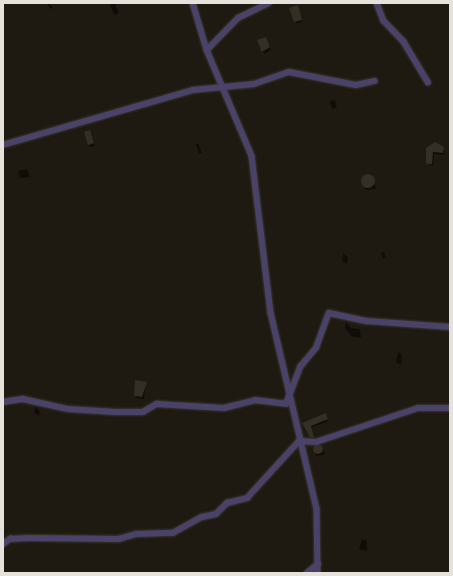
<!DOCTYPE html>
<style>
body{margin:0}
#map{position:relative;width:453px;height:576px;overflow:hidden;background:#1f1a11;font-family:Montserrat,sans-serif}
div>[style]{position:absolute}
[style*='--x']{left:calc(var(--x)*1px);top:calc(var(--y)*1px);width:calc(var(--w)*1px);rotate:calc(var(--a)*1deg)}
.shadow>*{inset:0;background:#0007}
.building>*{inset:0;background:#342e24}
.round{border-radius:50%}
.roads{filter:drop-shadow(0 0 1px #3b362d) drop-shadow(0 0 1px #3b362d)}
.street>*{height:5.5px;margin:-2.75px;padding:0 2.75px;transform-origin:2.75px;border-radius:2.75px;background:#4b4269}
span{translate:-50% -50%;white-space:nowrap;text-align:center;line-height:1.15;-webkit-text-stroke:3.5px #1f1a11;paint-order:stroke}
.frame{position:absolute;inset:0;border:4px solid #e5e2db;pointer-events:none}
</style>
<div id="map">
<div class="shadow">
<i style="clip-path:polygon(47px 3px,49px 3px,53px 8px,50px 9px)"></i>
<i style="clip-path:polygon(115px 3px,119px 13px,114px 15px,110px 5px)"></i>
<i style="clip-path:polygon(299px 8px,302px 22px,296px 23px,295px 21px)"></i>
<i style="clip-path:polygon(267px 40px,271px 50px,264px 54px,259px 41px)"></i>
<i style="clip-path:polygon(335px 100px,337px 108px,332px 109px,330px 101px)"></i>
<i style="clip-path:polygon(91px 134px,95px 146px,90px 147px,89px 145px)"></i>
<i style="clip-path:polygon(198px 143px,202px 153px,199px 154px,196px 144px)"></i>
<i style="clip-path:polygon(428px 147px,445px 151px,444px 155px,434px 154px,433px 166px,427px 163px)"></i>
<i style="clip-path:polygon(27px 169px,30px 177px,20px 178px,18px 171px)"></i>
<i style="clip-path:polygon(372px 175px,376px 189px,366px 190px,363px 176px)"></i>
<i style="clip-path:polygon(384px 252px,386px 257px,383px 259px,381px 253px)"></i>
<i style="clip-path:polygon(343px 253px,348px 257px,347px 264px,342px 261px)"></i>
<i style="clip-path:polygon(346px 322px,351px 328px,360px 329px,361px 338px,351px 336px,345px 328px)"></i>
<i style="clip-path:polygon(398px 352px,402px 355px,401px 365px,396px 362px)"></i>
<i style="clip-path:polygon(146px 383px,144px 399px,136px 398px,135px 396px)"></i>
<i style="clip-path:polygon(35px 407px,40px 411px,39px 416px,34px 413px)"></i>
<i style="clip-path:polygon(326px 416px,328px 421px,311px 428px,312px 439px,304px 424px)"></i>
<i style="clip-path:polygon(322px 445px,325px 455px,316px 456px,314px 447px)"></i>
<i style="clip-path:polygon(362px 539px,367px 541px,367px 551px,359px 549px)"></i>
</div>
<div class="building">
<i style="clip-path:polygon(298px 5px,302px 20px,294px 22px,289px 8px)"></i>
<i style="clip-path:polygon(266px 37px,270px 47px,262px 52px,257px 40px)"></i>
<i style="clip-path:polygon(90px 130px,94px 143px,88px 145px,84px 132px)"></i>
<i style="clip-path:polygon(435px 142px,444px 147px,443px 153px,433px 152px,432px 164px,426px 164px,426px 148px)"></i>
<i class="round" style="left:361px;top:174px;width:14px;height:14px"></i>
<i style="clip-path:polygon(135px 380px,147px 382px,142px 397px,134px 396px)"></i>
<i style="clip-path:polygon(326px 413px,328px 419px,311px 426px,314px 438px,310px 437px,302px 423px)"></i>
<i class="round" style="left:313px;top:444px;width:10px;height:10px"></i>
</div>
<div class="roads">
<div class="street">
<i style="--x:193;--y:3;--w:49;--a:73.4"></i>
<i style="--x:207;--y:50;--w:115;--a:67"></i>
<i style="--x:252;--y:156;--w:158;--a:83.1"></i>
<i style="--x:271;--y:313;--w:201;--a:76.8"></i>
<i style="--x:317;--y:509;--w:64;--a:89.1"></i>
<i style="--x:377;--y:3;--w:19;--a:69"></i>
<i style="--x:384;--y:21;--w:29;--a:46"></i>
<i style="--x:404;--y:42;--w:47;--a:59"></i>
<i style="--x:207;--y:50;--w:45;--a:-45.9"></i>
<i style="--x:238;--y:18;--w:34;--a:-26"></i>
<i style="--x:3;--y:145;--w:198;--a:-16.1"></i>
<i style="--x:193;--y:90;--w:61;--a:-5.6"></i>
<i style="--x:254;--y:84;--w:37;--a:-19"></i>
<i style="--x:289;--y:72;--w:68;--a:11"></i>
<i style="--x:356;--y:85;--w:19;--a:-12"></i>
<i style="--x:3;--y:402;--w:20;--a:-9"></i>
<i style="--x:23;--y:399;--w:46;--a:12.5"></i>
<i style="--x:68;--y:409;--w:47;--a:3.7"></i>
<i style="--x:115;--y:412;--w:28;--a:0"></i>
<i style="--x:143;--y:412;--w:16;--a:-30"></i>
<i style="--x:157;--y:404;--w:67;--a:3.4"></i>
<i style="--x:224;--y:408;--w:32;--a:-14"></i>
<i style="--x:255;--y:400;--w:31;--a:7"></i>
<i style="--x:286;--y:404;--w:40;--a:-69"></i>
<i style="--x:300;--y:367;--w:25;--a:-50"></i>
<i style="--x:316;--y:348;--w:37;--a:-70"></i>
<i style="--x:329;--y:313;--w:39;--a:12"></i>
<i style="--x:367;--y:321;--w:83;--a:4.1"></i>
<i style="--x:3;--y:544;--w:9;--a:-36"></i>
<i style="--x:10;--y:539;--w:18;--a:-3"></i>
<i style="--x:28;--y:538;--w:91;--a:0.6"></i>
<i style="--x:119;--y:539;--w:18;--a:-16"></i>
<i style="--x:136;--y:534;--w:37;--a:-2"></i>
<i style="--x:173;--y:533;--w:33;--a:-29"></i>
<i style="--x:202;--y:517;--w:14;--a:-12"></i>
<i style="--x:216;--y:514;--w:16;--a:-45"></i>
<i style="--x:227;--y:503;--w:21;--a:-14"></i>
<i style="--x:247;--y:498;--w:77;--a:-47.6"></i>
<i style="--x:299;--y:441;--w:17;--a:3"></i>
<i style="--x:316;--y:442;--w:108;--a:-18.4"></i>
<i style="--x:418;--y:408;--w:32;--a:0"></i>
<i style="--x:307;--y:573;--w:14;--a:-39"></i>
</div>
</div>
<div class="frame"></div>
</div>
